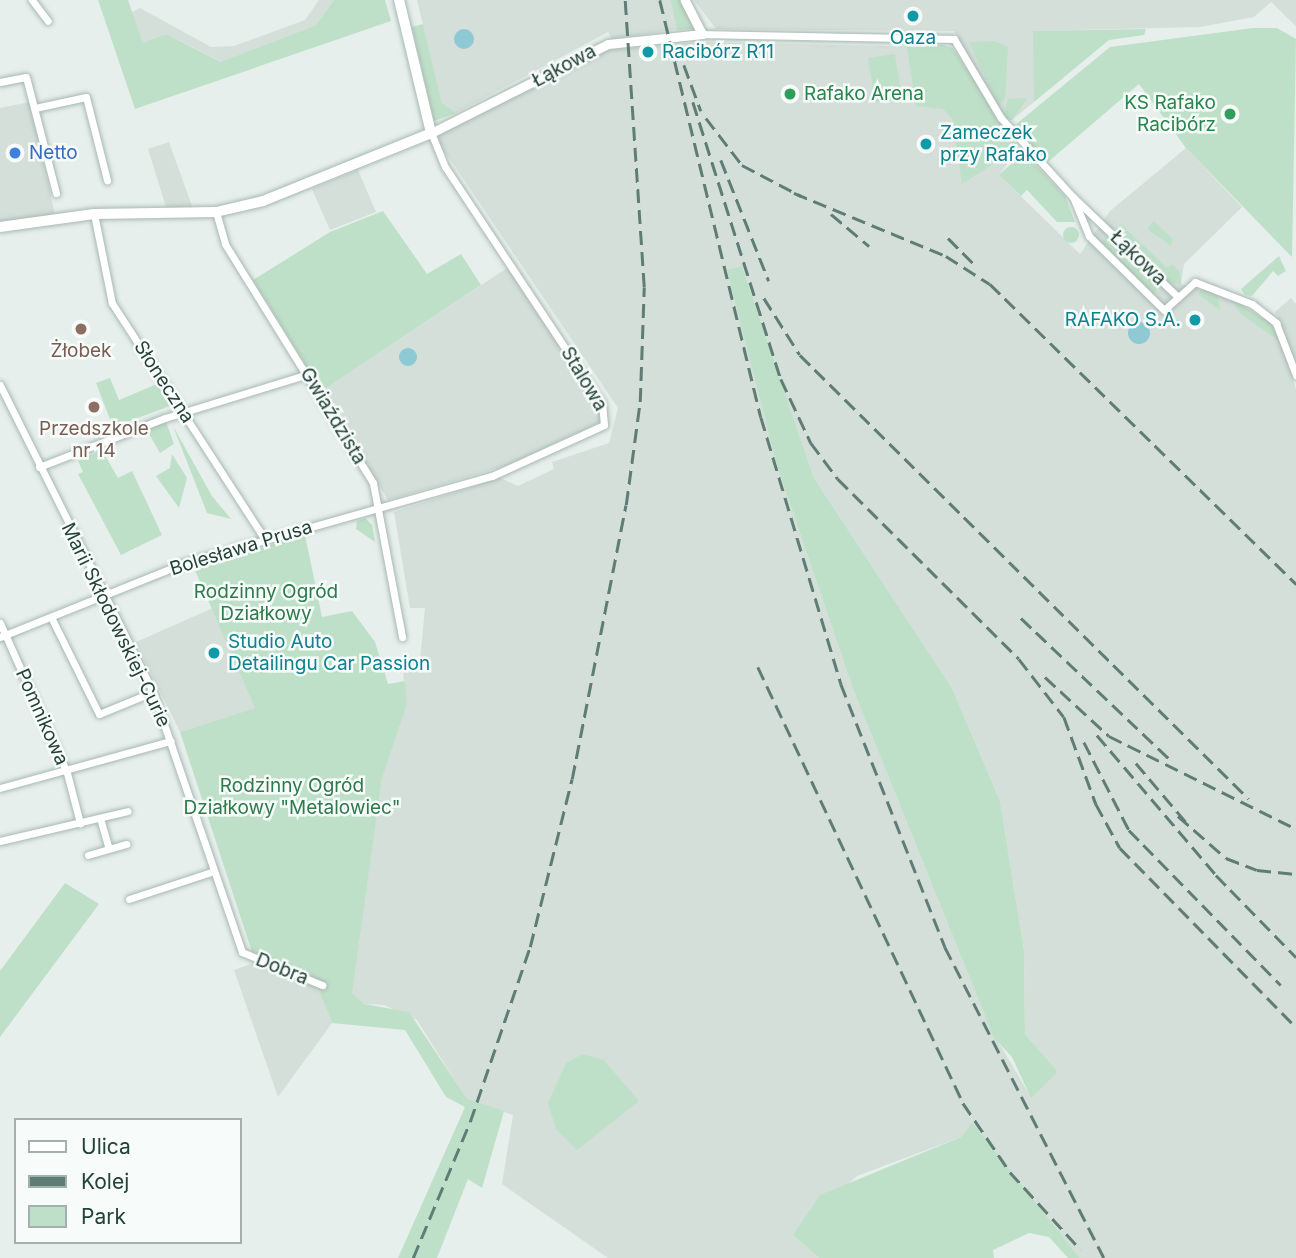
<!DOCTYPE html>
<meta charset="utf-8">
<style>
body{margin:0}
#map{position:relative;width:1296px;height:1258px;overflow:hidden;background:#e6efeb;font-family:Inter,sans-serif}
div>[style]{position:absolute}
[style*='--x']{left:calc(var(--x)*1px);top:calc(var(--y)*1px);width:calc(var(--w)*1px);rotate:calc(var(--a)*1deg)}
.built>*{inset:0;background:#d4dfda}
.green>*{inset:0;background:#bfe0c8}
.round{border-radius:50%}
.water>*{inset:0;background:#8ec9d4}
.roads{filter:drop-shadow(0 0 2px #a8b8b2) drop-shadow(0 0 2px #a8b8b2)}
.minor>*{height:7px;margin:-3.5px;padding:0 3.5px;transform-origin:3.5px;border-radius:3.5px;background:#fff}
.tertiary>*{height:9px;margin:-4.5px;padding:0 4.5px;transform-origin:4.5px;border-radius:4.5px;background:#fff}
.secondary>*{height:10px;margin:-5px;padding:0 5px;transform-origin:5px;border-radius:5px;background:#fff}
.rail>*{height:2.5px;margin-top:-1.25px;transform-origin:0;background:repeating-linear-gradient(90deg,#5f7d75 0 14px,transparent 0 21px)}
.dots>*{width:19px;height:19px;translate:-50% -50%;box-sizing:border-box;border:4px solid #f7fbf9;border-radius:50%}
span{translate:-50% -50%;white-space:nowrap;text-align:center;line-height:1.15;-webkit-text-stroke:5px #f7fbf9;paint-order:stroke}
.culture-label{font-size:19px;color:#0d838f}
.left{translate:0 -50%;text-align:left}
.right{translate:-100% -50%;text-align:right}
.street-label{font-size:19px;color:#24423a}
.leisure-label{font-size:19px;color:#27864d}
.shop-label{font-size:19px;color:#366cbe}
.education-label{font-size:19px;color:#785e54}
.park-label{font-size:19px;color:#2d7a4b}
.legend{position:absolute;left:14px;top:1118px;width:228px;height:126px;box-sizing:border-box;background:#f7fbf9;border:2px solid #a3b1ad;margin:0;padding:9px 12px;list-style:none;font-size:21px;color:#24423a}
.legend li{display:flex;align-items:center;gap:14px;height:35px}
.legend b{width:35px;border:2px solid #a3b1ad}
</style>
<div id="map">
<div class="built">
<i style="clip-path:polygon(319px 0,334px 0,316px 25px,222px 62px,166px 34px,143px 44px,132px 12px,140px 8px,211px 47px,234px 46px,305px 20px)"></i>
<i style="clip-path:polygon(417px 0,673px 0,678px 29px,612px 39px,608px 32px,456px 113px,442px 104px)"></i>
<i style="clip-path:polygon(694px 0,1296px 0,1296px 26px,1271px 2px,1254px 17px,1200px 27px,1034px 31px,1034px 102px,1012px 120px,1004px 119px,954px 31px,716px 29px)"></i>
<i style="clip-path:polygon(evenodd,701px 42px,932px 47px,1011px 159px,999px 175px,1080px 254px,1110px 211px,1186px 148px,1242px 207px,1184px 264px,1181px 284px,1237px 300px,1281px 339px,1296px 389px,1296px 1258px,1080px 1258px,972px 1122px,961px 1137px,857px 1176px,793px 1235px,819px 1258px,608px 1258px,502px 1184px,513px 1115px,467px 1100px,417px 1020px,384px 1005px,364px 1004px,351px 993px,382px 779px,407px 705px,402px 663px,420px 660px,425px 608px,410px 608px,394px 512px,500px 478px,518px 486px,554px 469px,552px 462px,609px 443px,618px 408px,435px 137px,605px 50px,701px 42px,742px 266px,814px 478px,952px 688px,1000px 801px,1024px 950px,1025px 1034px,1058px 1072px,1031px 1097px,990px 1028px,853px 689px,777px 466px,728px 271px,742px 266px)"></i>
<i style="clip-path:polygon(30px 102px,55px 215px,0 222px,0 108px)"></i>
<i style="clip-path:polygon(169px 142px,192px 206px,190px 209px,167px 210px,148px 149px)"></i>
<i style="clip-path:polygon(358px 170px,376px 212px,330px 230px,312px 189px)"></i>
<i style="clip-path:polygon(507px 268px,604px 409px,605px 420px,508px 465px,388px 500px,322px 391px)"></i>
<i style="clip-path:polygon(1291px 298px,1296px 304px,1296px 364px,1275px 312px)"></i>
<i style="clip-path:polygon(213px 608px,256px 708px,180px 732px,136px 642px)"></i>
<i style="clip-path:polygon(257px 962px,317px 986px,332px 1023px,278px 1097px,234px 970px)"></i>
</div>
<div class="green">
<i style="clip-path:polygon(98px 0,128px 0,143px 43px,166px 34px,221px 62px,316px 25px,334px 0,385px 0,391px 21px,135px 109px)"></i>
<i style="clip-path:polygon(671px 0,680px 0,694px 29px,677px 30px)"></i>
<i style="clip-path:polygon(423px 24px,442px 103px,456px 113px,434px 121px,412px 27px)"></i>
<i style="clip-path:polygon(1253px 28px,1277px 28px,1296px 39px,1292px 257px,1186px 148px,1139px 84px,1048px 162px,1014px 126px,1110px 47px)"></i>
<i style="clip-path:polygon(1146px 29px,1144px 35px,1109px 40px,1034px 102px,1033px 31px)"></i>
<i style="clip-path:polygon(995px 41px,1008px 47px,1005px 99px,998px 105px,969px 42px)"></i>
<i style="clip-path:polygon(943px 45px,953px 48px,1014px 142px,1065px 196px,1075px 222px,1057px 222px,1027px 190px,1021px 196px,999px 175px,1011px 164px,1008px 155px,962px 184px,952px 119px,943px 109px,916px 106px,907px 47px)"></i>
<i style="clip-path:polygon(895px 54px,902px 99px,875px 103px,868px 58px)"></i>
<i style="clip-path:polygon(1028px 98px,1012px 120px,1003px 117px,1008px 99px)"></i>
<i style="clip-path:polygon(383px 211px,427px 274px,461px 254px,481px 285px,322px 391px,253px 280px,330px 232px)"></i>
<i style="clip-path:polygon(1154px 221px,1173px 239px,1171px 246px,1147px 229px)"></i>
<i style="clip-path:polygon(1121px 224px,1167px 268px,1172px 264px,1180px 272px,1181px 284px,1167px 282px,1115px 230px)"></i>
<i class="round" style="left:1063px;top:227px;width:16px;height:16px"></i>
<i style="clip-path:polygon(1110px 234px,1161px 285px,1152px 295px,1100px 243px)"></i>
<i style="clip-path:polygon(1279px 256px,1286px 271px,1278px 276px,1273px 271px,1252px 296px,1245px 295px,1241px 289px)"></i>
<i style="clip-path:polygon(742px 266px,814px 478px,952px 688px,1000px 801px,1024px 950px,1025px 1034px,1058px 1072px,1031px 1098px,1012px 1057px,994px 1038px,853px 689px,777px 466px,727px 270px)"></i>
<i style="clip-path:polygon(1205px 288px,1218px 296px,1220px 310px,1198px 294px)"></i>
<i style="clip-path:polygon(1229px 297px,1271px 323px,1280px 342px,1240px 313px)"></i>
<i style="clip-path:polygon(110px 378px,119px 400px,157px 384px,170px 406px,113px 427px,96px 383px)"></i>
<i style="clip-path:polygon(166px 422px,174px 444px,160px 453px,146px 429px)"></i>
<i style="clip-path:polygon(173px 426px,212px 496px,231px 519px,207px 513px)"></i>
<i style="clip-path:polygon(102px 450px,118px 478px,132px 471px,162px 535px,121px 555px,78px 474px,83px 472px,78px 461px)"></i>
<i style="clip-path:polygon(172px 454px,187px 478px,179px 508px,156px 476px,170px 468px)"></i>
<i style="clip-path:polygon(365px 518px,372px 525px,375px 542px,356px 529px,357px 521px)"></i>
<i style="clip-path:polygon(305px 535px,322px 617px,352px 611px,375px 642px,388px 684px,405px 681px,407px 705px,382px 779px,352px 993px,364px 1004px,409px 1012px,467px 1099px,504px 1111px,482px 1188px,468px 1179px,437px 1258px,398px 1258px,465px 1107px,446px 1097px,405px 1030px,332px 1023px,317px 986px,253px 955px,180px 732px,255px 708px,194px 568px)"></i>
<i style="clip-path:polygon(65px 883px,99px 904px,0 1037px,0 971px)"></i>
<i style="clip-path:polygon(583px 1054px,604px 1060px,639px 1101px,577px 1150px,556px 1129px,548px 1103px,566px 1063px)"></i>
<i style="clip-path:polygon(972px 1122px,1080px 1258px,1068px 1258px,1049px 1237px,1029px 1233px,993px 1250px,994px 1258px,819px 1258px,793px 1235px,820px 1195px,961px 1137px)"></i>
</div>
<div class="water">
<i class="round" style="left:454px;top:29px;width:20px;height:20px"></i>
<i class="round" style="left:1128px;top:322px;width:22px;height:22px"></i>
<i class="round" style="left:399px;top:348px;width:18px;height:18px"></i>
</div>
<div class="roads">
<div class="minor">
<i style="--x:32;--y:0;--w:26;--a:53"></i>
<i style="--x:702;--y:34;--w:252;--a:1.1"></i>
<i style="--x:954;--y:39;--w:92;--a:59.3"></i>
<i style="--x:1001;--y:118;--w:107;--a:47.7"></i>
<i style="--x:0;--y:82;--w:26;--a:-11"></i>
<i style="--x:26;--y:77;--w:120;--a:75.5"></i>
<i style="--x:35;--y:108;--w:52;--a:-12.2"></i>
<i style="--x:86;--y:97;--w:86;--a:75.8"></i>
<i style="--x:216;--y:212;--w:33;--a:74"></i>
<i style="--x:225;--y:244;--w:281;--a:58.2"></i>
<i style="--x:373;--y:483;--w:157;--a:79.3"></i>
<i style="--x:94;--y:214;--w:91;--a:78.6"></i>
<i style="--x:112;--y:303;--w:280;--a:57.1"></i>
<i style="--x:1178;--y:297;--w:145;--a:-136.4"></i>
<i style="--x:1073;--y:197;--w:42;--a:67.7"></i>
<i style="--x:1089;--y:236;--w:105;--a:44.6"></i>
<i style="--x:1164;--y:310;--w:42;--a:-42.1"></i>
<i style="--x:1195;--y:282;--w:61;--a:21.1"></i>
<i style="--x:1252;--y:304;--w:31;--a:38"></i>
<i style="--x:1276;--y:323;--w:56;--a:69"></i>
<i style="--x:0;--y:385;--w:343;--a:63.5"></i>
<i style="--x:153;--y:692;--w:275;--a:71.1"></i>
<i style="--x:242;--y:952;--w:87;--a:22.4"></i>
<i style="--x:39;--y:467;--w:135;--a:-21.3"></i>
<i style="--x:165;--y:418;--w:150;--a:-17.1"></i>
<i style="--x:52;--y:619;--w:106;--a:63.7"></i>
<i style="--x:99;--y:714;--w:58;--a:-22.2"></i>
<i style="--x:0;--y:623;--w:164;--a:65.9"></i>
<i style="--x:67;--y:773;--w:52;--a:75.4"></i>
<i style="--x:0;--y:637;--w:198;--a:-21.9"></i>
<i style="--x:184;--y:563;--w:320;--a:-15.8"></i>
<i style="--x:492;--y:476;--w:123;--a:-24.5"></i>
<i style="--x:604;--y:425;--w:21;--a:-95"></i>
<i style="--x:602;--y:404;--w:284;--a:-123.5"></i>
<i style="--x:445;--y:167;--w:37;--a:-112"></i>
<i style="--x:0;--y:788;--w:177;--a:-15.4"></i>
<i style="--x:100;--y:818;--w:32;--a:74"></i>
<i style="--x:0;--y:841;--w:131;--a:-13.2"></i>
<i style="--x:88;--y:855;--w:40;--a:-16"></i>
<i style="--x:129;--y:899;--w:89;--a:-18.2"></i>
</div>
<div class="tertiary">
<i style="--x:431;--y:133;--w:198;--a:-26.7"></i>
<i style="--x:608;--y:44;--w:95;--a:-6.1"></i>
<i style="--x:702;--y:34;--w:38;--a:-117"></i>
</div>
<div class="secondary">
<i style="--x:0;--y:227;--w:95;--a:-7.9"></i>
<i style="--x:94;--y:214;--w:122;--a:-0.9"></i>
<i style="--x:216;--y:212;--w:48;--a:-13.2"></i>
<i style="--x:263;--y:201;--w:181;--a:-22"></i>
<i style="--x:431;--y:133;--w:137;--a:-103.5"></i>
</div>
</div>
<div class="rail">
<i style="--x:660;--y:0;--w:429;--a:76.4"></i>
<i style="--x:761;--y:417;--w:279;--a:73.3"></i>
<i style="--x:841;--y:684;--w:283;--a:68.4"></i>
<i style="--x:945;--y:947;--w:349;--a:62.9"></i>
<i style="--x:684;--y:65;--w:49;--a:69.7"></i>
<i style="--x:693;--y:102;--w:291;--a:72.4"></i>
<i style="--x:781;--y:379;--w:71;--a:64.9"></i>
<i style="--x:811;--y:443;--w:45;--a:53.1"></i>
<i style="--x:838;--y:479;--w:255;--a:44.8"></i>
<i style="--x:1019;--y:659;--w:73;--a:52.2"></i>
<i style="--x:1064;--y:717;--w:93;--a:69.8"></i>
<i style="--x:1096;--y:804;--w:50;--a:61.4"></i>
<i style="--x:1120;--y:848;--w:251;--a:45.5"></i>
<i style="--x:706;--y:118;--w:59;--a:52.5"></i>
<i style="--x:742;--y:165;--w:67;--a:27.7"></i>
<i style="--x:721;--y:160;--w:130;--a:68.4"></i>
<i style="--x:794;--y:193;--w:165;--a:22.5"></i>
<i style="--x:946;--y:256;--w:52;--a:32.5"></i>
<i style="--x:990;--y:284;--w:429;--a:44.4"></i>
<i style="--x:831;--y:214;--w:50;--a:40.1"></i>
<i style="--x:948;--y:238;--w:40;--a:45"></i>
<i style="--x:764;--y:298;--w:67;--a:57.7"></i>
<i style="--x:800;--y:355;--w:631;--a:44.68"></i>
<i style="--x:1021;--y:618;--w:209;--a:43.5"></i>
<i style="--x:758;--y:667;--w:482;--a:64.8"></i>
<i style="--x:963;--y:1103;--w:83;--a:55.7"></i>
<i style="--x:1010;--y:1172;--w:105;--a:47.7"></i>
<i style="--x:1045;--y:677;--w:87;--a:42.7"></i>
<i style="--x:1109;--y:736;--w:209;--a:26.4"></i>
<i style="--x:1097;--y:735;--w:184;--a:49.6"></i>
<i style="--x:1216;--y:875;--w:115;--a:45.7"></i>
<i style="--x:1084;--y:742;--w:99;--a:62.9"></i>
<i style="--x:1129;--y:830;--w:217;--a:45.6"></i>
<i style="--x:1136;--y:763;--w:77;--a:49.7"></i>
<i style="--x:1178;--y:816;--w:64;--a:41.2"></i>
<i style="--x:1226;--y:858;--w:33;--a:21"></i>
<i style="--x:1257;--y:870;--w:39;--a:6"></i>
<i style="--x:413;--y:1258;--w:147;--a:-67.3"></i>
<i style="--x:470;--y:1122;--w:185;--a:-71.1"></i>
<i style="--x:530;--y:947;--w:173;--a:-76"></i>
<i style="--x:572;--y:779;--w:279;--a:-78.9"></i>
<i style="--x:626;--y:505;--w:104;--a:-82.3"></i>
<i style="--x:640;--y:402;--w:115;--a:-88"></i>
<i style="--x:644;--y:287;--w:288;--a:-93.8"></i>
</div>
<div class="dots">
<i style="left:913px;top:16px;background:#0f9aa8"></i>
<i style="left:648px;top:52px;background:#0f9aa8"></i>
<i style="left:790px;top:94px;background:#2e9e5b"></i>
<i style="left:1230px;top:114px;background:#2e9e5b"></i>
<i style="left:926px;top:144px;background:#0f9aa8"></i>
<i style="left:15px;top:153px;background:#3f7fe0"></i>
<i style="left:1195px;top:320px;background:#0f9aa8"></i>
<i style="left:81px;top:329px;background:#8d6e63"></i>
<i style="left:94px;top:407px;background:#8d6e63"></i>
<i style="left:214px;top:653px;background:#0f9aa8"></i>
</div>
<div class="culture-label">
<span style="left:913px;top:38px">Oaza</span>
<span class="left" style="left:662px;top:52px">Racibórz R11</span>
<span class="left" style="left:940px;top:144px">Zameczek<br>przy Rafako</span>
<span class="right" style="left:1181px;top:320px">RAFAKO S.A.</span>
<span class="left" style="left:228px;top:653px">Studio Auto<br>Detailingu Car Passion</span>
</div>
<div class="street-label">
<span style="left:564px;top:66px;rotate:-28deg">Łąkowa</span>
<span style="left:1138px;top:258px;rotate:44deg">Łąkowa</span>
<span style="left:584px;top:379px;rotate:59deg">Stalowa</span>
<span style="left:164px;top:382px;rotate:57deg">Słoneczna</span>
<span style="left:333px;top:416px;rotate:59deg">Gwiaździsta</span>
<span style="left:241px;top:548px;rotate:-17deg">Bolesława Prusa</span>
<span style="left:116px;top:625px;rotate:64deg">Marii Skłodowskiej-Curie</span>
<span style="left:42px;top:717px;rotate:66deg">Pomnikowa</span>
<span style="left:282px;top:969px;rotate:22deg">Dobra</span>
</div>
<div class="leisure-label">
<span class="left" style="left:804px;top:94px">Rafako Arena</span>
<span class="right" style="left:1216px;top:114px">KS Rafako<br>Racibórz</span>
</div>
<div class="shop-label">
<span class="left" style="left:29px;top:153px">Netto</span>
</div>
<div class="education-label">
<span style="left:81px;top:351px">Żłobek</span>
<span style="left:94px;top:440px">Przedszkole<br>nr 14</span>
</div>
<div class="park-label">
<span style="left:266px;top:603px">Rodzinny Ogród<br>Działkowy</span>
<span style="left:292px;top:797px">Rodzinny Ogród<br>Działkowy "Metalowiec"</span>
</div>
<ul class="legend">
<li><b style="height:9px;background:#fff"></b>Ulica</li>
<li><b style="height:9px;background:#5f7d75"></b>Kolej</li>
<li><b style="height:19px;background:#bfe0c8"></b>Park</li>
</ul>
</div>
